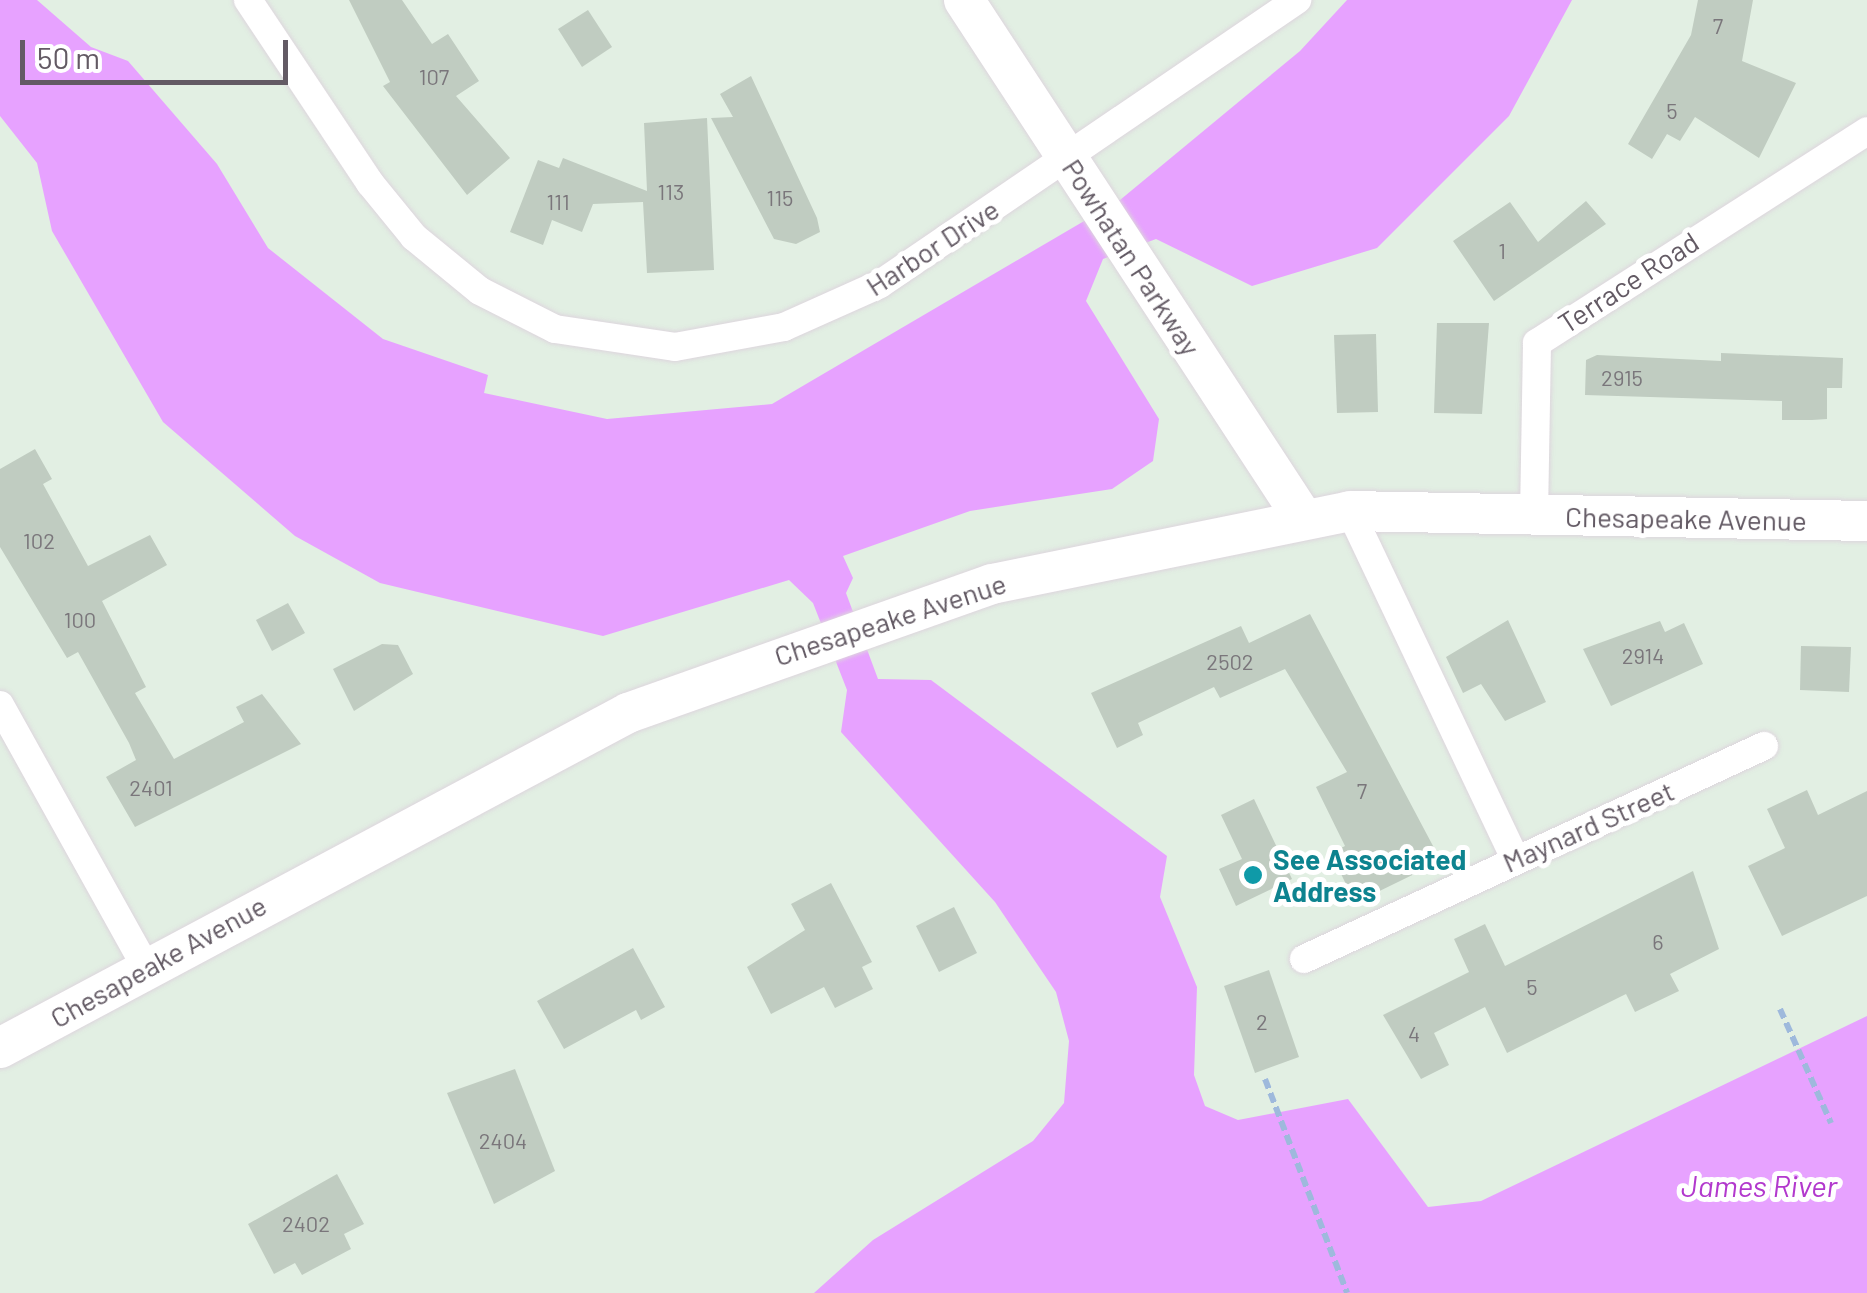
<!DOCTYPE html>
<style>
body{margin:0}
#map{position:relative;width:1867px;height:1293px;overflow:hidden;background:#e2efe3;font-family:Barlow,sans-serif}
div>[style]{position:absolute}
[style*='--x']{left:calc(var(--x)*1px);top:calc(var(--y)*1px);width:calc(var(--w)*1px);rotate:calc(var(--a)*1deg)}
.water>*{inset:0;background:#e7a2ff}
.building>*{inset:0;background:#c0ccc1}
.path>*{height:6px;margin-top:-3px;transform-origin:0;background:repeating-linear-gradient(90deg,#9eb9dc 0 10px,transparent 0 15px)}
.roads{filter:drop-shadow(0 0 2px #ddd5dd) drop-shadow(0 0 2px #ddd5dd)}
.minor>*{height:28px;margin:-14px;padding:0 14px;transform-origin:14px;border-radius:14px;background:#fff}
.secondary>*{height:40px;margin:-20px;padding:0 20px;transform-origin:20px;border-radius:20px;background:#fff}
.dots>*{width:28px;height:28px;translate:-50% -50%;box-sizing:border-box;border:5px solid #fff;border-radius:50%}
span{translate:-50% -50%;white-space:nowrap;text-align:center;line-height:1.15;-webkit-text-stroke:10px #fff;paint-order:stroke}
.number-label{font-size:22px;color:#7a767b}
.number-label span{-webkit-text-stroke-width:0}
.street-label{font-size:28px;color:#635a64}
.culture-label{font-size:28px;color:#0d838f;font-weight:700}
.left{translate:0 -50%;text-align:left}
.water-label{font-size:30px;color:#b239cd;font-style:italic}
.scale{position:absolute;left:20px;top:40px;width:268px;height:45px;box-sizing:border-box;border:5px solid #635a64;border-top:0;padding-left:12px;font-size:30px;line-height:35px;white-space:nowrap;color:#635a64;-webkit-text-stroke:8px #fff;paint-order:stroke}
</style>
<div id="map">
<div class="water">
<i style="clip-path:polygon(0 0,37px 0,91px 47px,128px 61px,217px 164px,268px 248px,383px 339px,488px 375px,484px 393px,607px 419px,772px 404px,1120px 200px,1300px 51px,1347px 0,1572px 0,1509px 116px,1377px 248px,1252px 286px,1156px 239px,1103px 259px,1086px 301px,1159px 419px,1153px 461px,1112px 489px,970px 511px,843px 556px,853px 578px,846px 593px,878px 679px,931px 680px,1167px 856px,1160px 897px,1197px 987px,1194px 1075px,1205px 1106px,1238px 1120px,1348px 1099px,1428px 1207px,1481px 1201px,1867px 1016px,1867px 1293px,814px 1293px,873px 1240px,1033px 1141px,1064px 1103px,1069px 1041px,1056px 992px,995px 902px,841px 732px,847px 690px,813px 603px,789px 580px,603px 636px,380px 583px,295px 536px,163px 422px,52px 231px,37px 163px,0 116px)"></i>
</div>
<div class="building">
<i style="clip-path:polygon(349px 0,402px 0,432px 44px,448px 34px,479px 81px,456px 96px,510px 158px,467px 195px,383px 86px,390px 82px)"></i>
<i style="clip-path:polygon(1698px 0,1753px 0,1742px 61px,1796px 83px,1759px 158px,1695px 117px,1680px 141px,1667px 134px,1652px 159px,1628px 144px,1691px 35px)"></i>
<i style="clip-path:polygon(588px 10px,612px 47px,582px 67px,558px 29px)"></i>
<i style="clip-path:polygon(751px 76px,817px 218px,820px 232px,796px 244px,774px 239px,711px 118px,733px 117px,720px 94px)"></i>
<i style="clip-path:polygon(707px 118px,714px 270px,647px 273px,643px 202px,593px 204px,582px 232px,552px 220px,543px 245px,510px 232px,538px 160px,559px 168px,563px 158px,647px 191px,644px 123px)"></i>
<i style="clip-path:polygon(1586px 201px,1606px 224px,1494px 301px,1453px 241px,1510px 202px,1538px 242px)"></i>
<i style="clip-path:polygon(1437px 323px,1489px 323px,1482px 414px,1434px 413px)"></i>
<i style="clip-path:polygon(1376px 334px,1378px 412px,1337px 413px,1334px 335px)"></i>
<i style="clip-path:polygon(1721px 353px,1843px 358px,1842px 388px,1827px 388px,1827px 419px,1812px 420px,1782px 420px,1782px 401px,1585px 395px,1586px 360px,1597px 355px,1721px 361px)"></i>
<i style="clip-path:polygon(35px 449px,52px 479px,43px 484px,88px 566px,150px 535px,167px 565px,102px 601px,146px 687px,135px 693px,174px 759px,244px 722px,236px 707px,262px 694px,301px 744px,135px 827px,106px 777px,136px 760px,129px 743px,78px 652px,67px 658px,0 547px,0 469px)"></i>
<i style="clip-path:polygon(288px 603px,305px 633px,272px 651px,256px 620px)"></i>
<i style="clip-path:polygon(1310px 614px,1441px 861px,1355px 903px,1331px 853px,1345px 846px,1316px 787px,1347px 772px,1285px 669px,1220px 698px,1214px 687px,1138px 723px,1143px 735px,1117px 748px,1091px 693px,1241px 626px,1249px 643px)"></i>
<i style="clip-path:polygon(1508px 620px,1546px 702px,1505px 721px,1481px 684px,1463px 693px,1446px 657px)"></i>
<i style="clip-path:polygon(1660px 621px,1665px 632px,1684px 623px,1703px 664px,1611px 706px,1583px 649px)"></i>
<i style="clip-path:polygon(382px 644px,398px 645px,413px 674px,354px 711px,333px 669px)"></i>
<i style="clip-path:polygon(1801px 646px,1851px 647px,1849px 692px,1800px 690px)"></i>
<i style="clip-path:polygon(1807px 790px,1818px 815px,1867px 791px,1867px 896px,1782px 936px,1748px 866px,1785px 848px,1767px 809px)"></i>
<i style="clip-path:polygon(1254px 799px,1292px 879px,1236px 906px,1219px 869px,1242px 859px,1221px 815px)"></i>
<i style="clip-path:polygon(1693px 871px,1719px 949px,1670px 974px,1679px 991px,1635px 1012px,1626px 994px,1507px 1053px,1485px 1007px,1434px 1033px,1449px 1065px,1421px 1079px,1383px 1015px,1469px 972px,1454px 939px,1485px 924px,1505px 966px)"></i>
<i style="clip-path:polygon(831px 883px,872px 962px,862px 967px,873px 989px,835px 1008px,824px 987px,771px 1014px,747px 967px,805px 930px,791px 904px)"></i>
<i style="clip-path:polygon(954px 907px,977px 953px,939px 972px,916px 926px)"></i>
<i style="clip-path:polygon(633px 948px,665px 1007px,641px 1020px,636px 1010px,564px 1049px,537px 1001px)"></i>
<i style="clip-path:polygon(1269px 970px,1299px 1057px,1255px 1073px,1224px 986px)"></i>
<i style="clip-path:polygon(515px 1069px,555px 1171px,494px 1204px,447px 1093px)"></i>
<i style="clip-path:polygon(337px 1174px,364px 1224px,344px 1234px,351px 1249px,302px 1275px,295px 1263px,274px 1274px,248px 1224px)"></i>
</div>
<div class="path">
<i style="--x:1780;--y:1009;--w:125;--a:65.9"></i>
<i style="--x:1265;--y:1079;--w:229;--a:69"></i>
</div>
<div class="roads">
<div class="minor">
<i style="--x:248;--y:0;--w:220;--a:56.3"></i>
<i style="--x:370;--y:183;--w:70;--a:50.8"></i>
<i style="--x:414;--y:237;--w:85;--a:39.3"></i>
<i style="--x:480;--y:291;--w:84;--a:26.9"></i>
<i style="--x:555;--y:329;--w:121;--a:8.5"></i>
<i style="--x:675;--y:347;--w:111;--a:-10.4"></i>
<i style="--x:784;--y:327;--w:105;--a:-24.1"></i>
<i style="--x:880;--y:284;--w:505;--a:-34.26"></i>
<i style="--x:1350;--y:511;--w:385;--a:64.6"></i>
<i style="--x:1534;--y:516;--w:173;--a:-89"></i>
<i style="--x:1537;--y:343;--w:392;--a:-32.7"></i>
<i style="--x:0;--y:705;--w:300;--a:60.9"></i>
<i style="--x:1304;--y:959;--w:507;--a:-24.85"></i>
</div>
<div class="secondary">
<i style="--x:964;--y:0;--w:615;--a:56.8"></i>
<i style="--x:0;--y:1048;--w:712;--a:-28.08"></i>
<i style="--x:628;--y:713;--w:386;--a:-19.5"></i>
<i style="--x:992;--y:584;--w:365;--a:-11.5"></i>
<i style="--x:1350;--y:511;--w:517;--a:1.11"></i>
</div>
</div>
<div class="dots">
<i style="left:1253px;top:875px;background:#0f9aa8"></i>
</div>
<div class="number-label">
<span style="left:1718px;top:26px">7</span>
<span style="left:434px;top:77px">107</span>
<span style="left:1672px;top:111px">5</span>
<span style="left:671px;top:192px">113</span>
<span style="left:780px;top:198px">115</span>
<span style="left:558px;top:202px">111</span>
<span style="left:1502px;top:251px">1</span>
<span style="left:1622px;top:378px">2915</span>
<span style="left:39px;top:541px">102</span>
<span style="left:80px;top:620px">100</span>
<span style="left:1643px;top:656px">2914</span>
<span style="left:1230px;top:662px">2502</span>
<span style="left:151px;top:788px">2401</span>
<span style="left:1362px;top:791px">7</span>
<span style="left:1658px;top:942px">6</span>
<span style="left:1532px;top:987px">5</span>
<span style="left:1262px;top:1022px">2</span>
<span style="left:1414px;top:1034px">4</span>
<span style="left:503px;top:1141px">2404</span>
<span style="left:306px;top:1224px">2402</span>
</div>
<div class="street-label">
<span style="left:932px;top:247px;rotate:-33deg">Harbor Drive</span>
<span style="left:1132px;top:257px;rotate:57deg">Powhatan Parkway</span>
<span style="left:1628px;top:282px;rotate:-33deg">Terrace Road</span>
<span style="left:1686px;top:518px;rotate:1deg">Chesapeake Avenue</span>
<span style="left:890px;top:619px;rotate:-18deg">Chesapeake Avenue</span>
<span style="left:1588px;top:826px;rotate:-24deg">Maynard Street</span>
<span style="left:158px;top:961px;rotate:-29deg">Chesapeake Avenue</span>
</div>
<div class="culture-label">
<span class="left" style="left:1273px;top:875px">See Associated<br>Address</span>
</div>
<div class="water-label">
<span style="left:1759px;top:1185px">James River</span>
</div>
<div class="scale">50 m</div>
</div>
